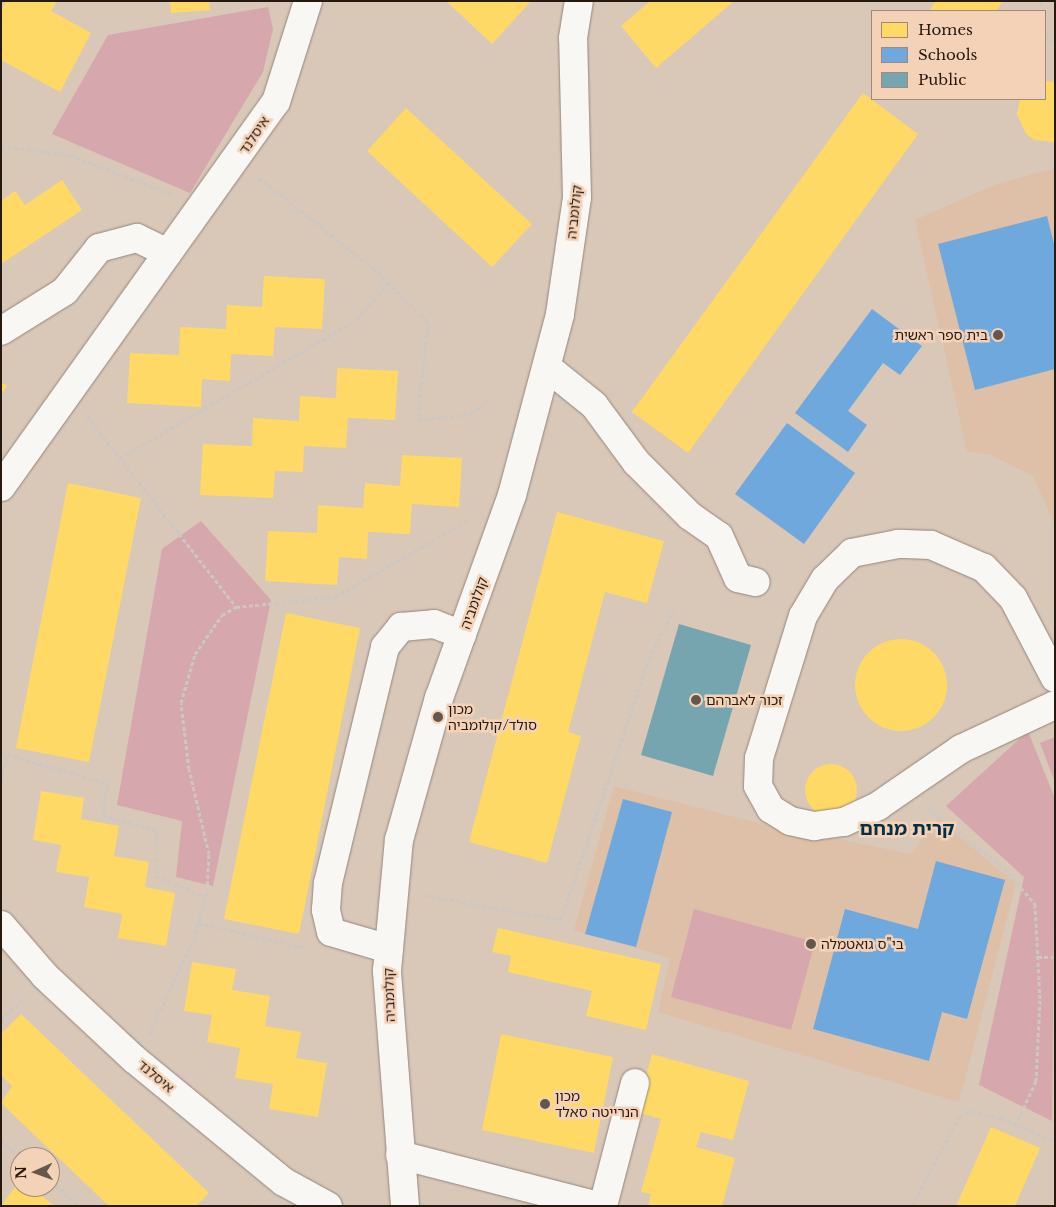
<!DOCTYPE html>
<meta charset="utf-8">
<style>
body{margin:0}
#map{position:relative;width:1056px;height:1207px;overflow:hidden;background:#d9c7b8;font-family:"Libre Baskerville","Noto Sans Hebrew",serif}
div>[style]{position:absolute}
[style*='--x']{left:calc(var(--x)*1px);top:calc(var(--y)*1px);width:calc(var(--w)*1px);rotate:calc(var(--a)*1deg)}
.built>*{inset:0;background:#dec0a9}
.green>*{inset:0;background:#d6a7ac}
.homes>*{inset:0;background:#ffd966}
.round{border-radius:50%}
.schools>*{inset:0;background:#6fa8dc}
.public>*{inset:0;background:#76a5af}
.path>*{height:3px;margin-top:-1.5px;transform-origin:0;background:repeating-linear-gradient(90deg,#ccc7c2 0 4px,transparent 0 6.5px)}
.roads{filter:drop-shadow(0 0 1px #94877c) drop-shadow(0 0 1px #94877c)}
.minor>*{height:28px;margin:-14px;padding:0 14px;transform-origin:14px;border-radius:14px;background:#f9f7f4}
.dots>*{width:14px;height:14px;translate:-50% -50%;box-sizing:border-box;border:2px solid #f4d2b8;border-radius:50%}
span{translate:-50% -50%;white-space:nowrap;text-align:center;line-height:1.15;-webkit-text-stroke:5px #f4d2b8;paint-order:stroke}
.street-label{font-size:14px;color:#261a10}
.poi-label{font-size:14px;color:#261a10}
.right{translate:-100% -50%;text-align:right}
.left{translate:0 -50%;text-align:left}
.district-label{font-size:19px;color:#062f46;font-weight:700}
.frame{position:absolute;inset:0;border:2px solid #261a10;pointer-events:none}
.legend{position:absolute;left:871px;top:10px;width:175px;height:90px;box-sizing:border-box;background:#f4d2b8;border:1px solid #a28875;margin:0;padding:6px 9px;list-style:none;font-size:15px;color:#261a10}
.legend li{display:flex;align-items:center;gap:10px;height:25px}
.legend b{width:25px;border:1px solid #a28875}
.north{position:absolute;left:10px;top:1147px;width:50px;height:50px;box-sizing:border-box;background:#f4d2b8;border:1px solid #a28875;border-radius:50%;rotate:268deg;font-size:14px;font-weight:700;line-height:20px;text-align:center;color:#261a10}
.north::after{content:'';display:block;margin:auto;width:18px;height:22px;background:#65574b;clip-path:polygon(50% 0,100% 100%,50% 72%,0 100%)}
</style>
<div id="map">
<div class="built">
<i style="clip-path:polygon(1055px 168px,1055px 526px,1033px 476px,991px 455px,967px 451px,915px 220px,999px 183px)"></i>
<i style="clip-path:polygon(614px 786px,750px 821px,911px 854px,938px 818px,1016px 884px,959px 1102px,658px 1012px,670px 958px,574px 930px)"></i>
</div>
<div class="green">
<i style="clip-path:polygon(268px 7px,273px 29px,263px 72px,190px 193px,52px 134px,108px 35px)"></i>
<i style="clip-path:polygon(201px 521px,271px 600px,213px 886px,176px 877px,182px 821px,117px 805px,162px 549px)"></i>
<i style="clip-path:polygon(1028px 731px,1055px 799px,1052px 1121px,979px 1085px,1024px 877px,946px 806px)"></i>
<i style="clip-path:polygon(1055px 737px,1055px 782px,1040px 743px)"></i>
<i style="clip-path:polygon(694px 909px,815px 942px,791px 1030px,671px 997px)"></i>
</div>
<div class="homes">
<i style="clip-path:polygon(6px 1px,57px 1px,51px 11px,91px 33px,60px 92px,1px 60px,1px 11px)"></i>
<i style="clip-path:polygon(170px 1px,209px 1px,210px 10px,171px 13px)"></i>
<i style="clip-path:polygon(446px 1px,531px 1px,492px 44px)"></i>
<i style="clip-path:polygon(650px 1px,734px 1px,656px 68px,621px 26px)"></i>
<i style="clip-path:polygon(936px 1px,1003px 1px,996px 11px,929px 11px)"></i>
<i style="clip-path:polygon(1045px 81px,1055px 82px,1055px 142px,1035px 140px,1026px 134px,1017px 114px,1020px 99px,1045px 99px)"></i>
<i style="clip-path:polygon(863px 93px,918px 134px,688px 453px,632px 412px)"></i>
<i style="clip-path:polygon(406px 108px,532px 224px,492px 267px,367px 151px)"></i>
<i style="clip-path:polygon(62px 180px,82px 210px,1px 264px,1px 201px,15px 191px,25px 205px)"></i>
<i style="clip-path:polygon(264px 276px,325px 279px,322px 329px,275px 327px,273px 356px,231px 354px,230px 381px,202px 379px,201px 407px,127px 403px,130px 353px,179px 355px,180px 327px,226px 329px,227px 305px,262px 307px)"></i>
<i style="clip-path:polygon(337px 368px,398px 371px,395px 420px,348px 418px,346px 448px,304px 446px,303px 472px,275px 471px,273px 498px,200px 495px,203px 444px,252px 446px,253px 418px,299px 421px,300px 396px,336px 398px)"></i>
<i style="clip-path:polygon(1px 382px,7px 386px,1px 394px)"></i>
<i style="clip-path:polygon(402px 455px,462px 458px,459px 507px,412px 504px,410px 534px,368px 532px,367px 559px,339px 557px,337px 585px,265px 581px,268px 531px,317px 533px,318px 505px,363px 508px,365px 483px,400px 486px)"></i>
<i style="clip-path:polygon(68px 483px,141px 498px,89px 762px,16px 748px)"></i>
<i style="clip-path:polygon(557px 512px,664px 541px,647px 603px,605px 592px,568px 732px,581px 736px,547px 863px,469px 842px)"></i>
<i style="clip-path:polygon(286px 613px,360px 628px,299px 934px,224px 919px)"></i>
<i class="round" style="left:855px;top:639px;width:92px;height:92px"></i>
<i class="round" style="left:805px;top:764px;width:52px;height:52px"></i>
<i style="clip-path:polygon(41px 791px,84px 798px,81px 819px,119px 826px,114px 856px,149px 862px,145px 887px,175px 893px,166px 946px,118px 938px,122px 914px,84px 907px,89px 877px,56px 872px,61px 845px,33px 840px)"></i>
<i style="clip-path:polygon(498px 928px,661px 964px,646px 1030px,586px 1016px,592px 991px,508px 972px,511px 956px,492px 952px)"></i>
<i style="clip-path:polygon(192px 962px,236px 969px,232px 990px,270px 996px,265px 1026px,301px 1032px,296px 1058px,327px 1063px,318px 1117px,269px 1109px,273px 1084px,235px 1078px,240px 1048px,207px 1042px,212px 1015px,184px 1011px)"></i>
<i style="clip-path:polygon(21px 1014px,209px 1193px,196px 1206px,109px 1206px,1px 1103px,12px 1086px,1px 1075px,1px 1034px)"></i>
<i style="clip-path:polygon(501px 1034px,613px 1057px,594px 1153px,482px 1130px)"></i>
<i style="clip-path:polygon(652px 1054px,749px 1081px,733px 1140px,701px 1132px,696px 1147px,735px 1158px,722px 1206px,648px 1206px,651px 1194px,641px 1192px,661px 1119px,636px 1112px)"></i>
<i style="clip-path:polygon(991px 1127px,1040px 1148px,1015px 1206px,956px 1206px)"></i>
<i style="clip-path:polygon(20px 1180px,20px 1187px,31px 1187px,54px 1206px,1px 1206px)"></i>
</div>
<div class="schools">
<i style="clip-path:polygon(1047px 216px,1055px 248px,1055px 369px,975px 390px,938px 244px)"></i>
<i style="clip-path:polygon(872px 309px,922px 346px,900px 375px,883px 363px,848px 411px,867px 425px,848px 452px,795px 413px)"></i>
<i style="clip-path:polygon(787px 423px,855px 473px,804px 544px,735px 494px)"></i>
<i style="clip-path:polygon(623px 799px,672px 812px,636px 947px,585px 934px)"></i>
<i style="clip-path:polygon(936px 861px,1005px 880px,967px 1019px,942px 1012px,929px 1061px,813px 1029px,845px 909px,918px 929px)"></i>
</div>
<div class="public">
<i style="clip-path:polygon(679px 624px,751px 645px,713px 776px,641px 755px)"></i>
</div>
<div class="path">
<i style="--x:1036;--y:11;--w:12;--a:-55"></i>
<i style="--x:1045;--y:35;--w:14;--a:45"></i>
<i style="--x:1;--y:146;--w:70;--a:7.4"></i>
<i style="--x:70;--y:155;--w:111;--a:21"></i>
<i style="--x:259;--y:178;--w:145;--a:38.3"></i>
<i style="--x:373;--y:268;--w:77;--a:44.5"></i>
<i style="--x:428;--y:322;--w:99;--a:95.8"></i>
<i style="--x:418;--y:420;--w:53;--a:-6.5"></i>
<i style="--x:471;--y:414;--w:21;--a:-39"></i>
<i style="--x:87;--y:416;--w:242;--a:52"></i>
<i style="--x:120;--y:458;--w:273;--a:-30.3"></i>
<i style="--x:356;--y:320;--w:50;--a:-48.3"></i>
<i style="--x:1;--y:753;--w:110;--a:15.8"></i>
<i style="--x:107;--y:783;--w:32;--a:97"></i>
<i style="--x:103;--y:815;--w:56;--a:16.5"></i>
<i style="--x:157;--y:831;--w:45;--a:91.3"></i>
<i style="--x:156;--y:876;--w:53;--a:23.2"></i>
<i style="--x:1;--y:780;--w:26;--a:-77"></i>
<i style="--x:927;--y:808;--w:98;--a:37.9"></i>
<i style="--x:1004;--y:868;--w:48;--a:49.3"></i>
<i style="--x:1035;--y:904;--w:96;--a:87"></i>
<i style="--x:1040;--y:1000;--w:81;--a:92.8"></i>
<i style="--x:1036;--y:1081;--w:47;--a:114.9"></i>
<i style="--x:424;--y:895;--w:139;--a:10.3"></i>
<i style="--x:561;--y:920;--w:275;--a:-71.4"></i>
<i style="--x:649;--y:659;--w:54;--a:-63.4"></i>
<i style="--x:198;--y:923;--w:112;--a:12.9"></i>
<i style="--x:1038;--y:957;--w:17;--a:0"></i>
<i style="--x:1;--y:1020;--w:34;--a:-45"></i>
<i style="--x:149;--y:1034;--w:104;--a:-64.9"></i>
<i style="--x:193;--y:940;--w:51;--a:-74.1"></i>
<i style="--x:207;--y:891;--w:37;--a:-87"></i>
<i style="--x:209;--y:854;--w:87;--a:-103.2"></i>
<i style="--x:189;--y:769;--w:66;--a:-96.9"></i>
<i style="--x:181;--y:703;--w:51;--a:-74.1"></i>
<i style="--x:195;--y:654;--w:47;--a:-55.3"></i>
<i style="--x:222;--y:615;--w:16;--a:-30"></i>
<i style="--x:236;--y:607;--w:100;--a:-5.8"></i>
<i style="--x:335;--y:597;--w:156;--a:-30"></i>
<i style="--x:1;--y:1141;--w:26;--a:39"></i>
<i style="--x:50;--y:1181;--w:39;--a:40"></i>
<i style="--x:248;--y:1206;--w:12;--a:-48"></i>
<i style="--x:912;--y:1206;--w:101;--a:-62.2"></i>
<i style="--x:959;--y:1117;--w:14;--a:-25"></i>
<i style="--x:972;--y:1111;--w:30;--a:14"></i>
<i style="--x:1001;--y:1118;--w:59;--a:23.1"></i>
</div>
<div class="roads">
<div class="minor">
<i style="--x:1;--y:331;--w:75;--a:-32"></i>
<i style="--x:65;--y:291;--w:55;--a:-51.7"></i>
<i style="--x:99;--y:248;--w:39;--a:-15"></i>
<i style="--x:137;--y:238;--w:34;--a:26"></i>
<i style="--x:548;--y:368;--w:59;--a:38.8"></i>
<i style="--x:594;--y:405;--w:71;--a:53.6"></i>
<i style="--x:636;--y:462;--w:76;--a:45"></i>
<i style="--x:690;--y:516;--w:35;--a:35"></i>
<i style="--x:719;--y:536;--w:46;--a:65.7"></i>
<i style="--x:738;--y:578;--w:18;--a:13"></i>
<i style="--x:1;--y:487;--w:473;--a:-54.5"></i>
<i style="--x:276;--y:102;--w:106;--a:-72.4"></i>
<i style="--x:1055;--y:678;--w:90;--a:-117.7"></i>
<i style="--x:1013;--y:598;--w:42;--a:-134"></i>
<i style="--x:984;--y:568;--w:58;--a:-156.5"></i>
<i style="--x:931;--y:545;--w:33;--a:-178"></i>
<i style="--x:898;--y:544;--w:47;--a:168.9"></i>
<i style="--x:852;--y:553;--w:37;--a:136"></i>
<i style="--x:825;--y:579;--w:43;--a:120.7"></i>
<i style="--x:803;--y:616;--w:149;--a:107.2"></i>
<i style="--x:759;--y:758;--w:28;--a:92"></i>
<i style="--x:758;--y:786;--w:26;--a:61"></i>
<i style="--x:771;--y:809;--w:22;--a:32"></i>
<i style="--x:790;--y:821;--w:25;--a:12"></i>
<i style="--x:814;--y:826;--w:30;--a:-8"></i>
<i style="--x:844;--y:822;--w:38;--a:-25"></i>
<i style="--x:878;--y:806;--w:101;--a:-34.5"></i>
<i style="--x:961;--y:749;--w:104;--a:-25.1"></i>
<i style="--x:1;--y:925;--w:67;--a:49.2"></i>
<i style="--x:45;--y:976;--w:122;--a:43"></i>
<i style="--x:134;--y:1059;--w:194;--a:39.4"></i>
<i style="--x:284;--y:1182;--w:50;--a:28.6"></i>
<i style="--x:389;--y:949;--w:60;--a:-163.7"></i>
<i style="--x:331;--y:932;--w:23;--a:-103"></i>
<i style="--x:326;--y:910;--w:27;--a:-86"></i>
<i style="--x:328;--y:883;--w:243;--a:-76.4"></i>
<i style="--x:385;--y:647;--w:26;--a:-51"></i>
<i style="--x:401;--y:627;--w:33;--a:-5"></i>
<i style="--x:434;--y:624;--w:30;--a:21"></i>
<i style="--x:400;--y:1155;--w:205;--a:14.4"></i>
<i style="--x:405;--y:1206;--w:236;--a:-94.4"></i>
<i style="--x:387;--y:971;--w:132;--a:-84.8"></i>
<i style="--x:399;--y:840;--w:148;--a:-74.3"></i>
<i style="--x:439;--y:698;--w:216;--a:-70.2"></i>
<i style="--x:512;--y:495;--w:187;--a:-75.1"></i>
<i style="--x:560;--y:314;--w:118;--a:-81.7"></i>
<i style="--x:577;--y:197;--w:159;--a:-91.4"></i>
<i style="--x:573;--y:38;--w:37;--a:-81"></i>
<i style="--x:603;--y:1206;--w:127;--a:-75.4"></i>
</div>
</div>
<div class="dots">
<i style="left:998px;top:335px;background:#65574b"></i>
<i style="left:696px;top:700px;background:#65574b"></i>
<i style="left:438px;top:717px;background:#65574b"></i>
<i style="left:811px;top:944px;background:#65574b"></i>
<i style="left:545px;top:1104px;background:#65574b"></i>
</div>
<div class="street-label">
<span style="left:254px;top:135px;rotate:-56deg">איסלנד</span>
<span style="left:574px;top:212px;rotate:-84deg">קולומביה</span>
<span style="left:474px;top:603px;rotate:-70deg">קולומביה</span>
<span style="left:389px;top:995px;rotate:-92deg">קולומביה</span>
<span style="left:156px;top:1076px;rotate:40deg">איסלנד</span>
</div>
<div class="poi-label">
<span class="right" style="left:988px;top:335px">בית ספר ראשית</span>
<span class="left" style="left:706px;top:700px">זכור לאברהם</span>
<span class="left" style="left:448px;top:717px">מכון<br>סולד/קולומביה</span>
<span class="left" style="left:821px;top:944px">בי"ס גואטמלה</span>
<span class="left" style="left:555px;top:1104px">מכון<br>הנרייטה סאלד</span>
</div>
<div class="district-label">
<span style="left:907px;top:829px">קרית מנחם</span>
</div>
<div class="frame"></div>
<ul class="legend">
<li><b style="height:14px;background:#ffd966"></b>Homes</li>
<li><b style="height:14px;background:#6fa8dc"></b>Schools</li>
<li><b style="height:14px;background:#76a5af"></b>Public</li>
</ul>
<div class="north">N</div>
</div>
